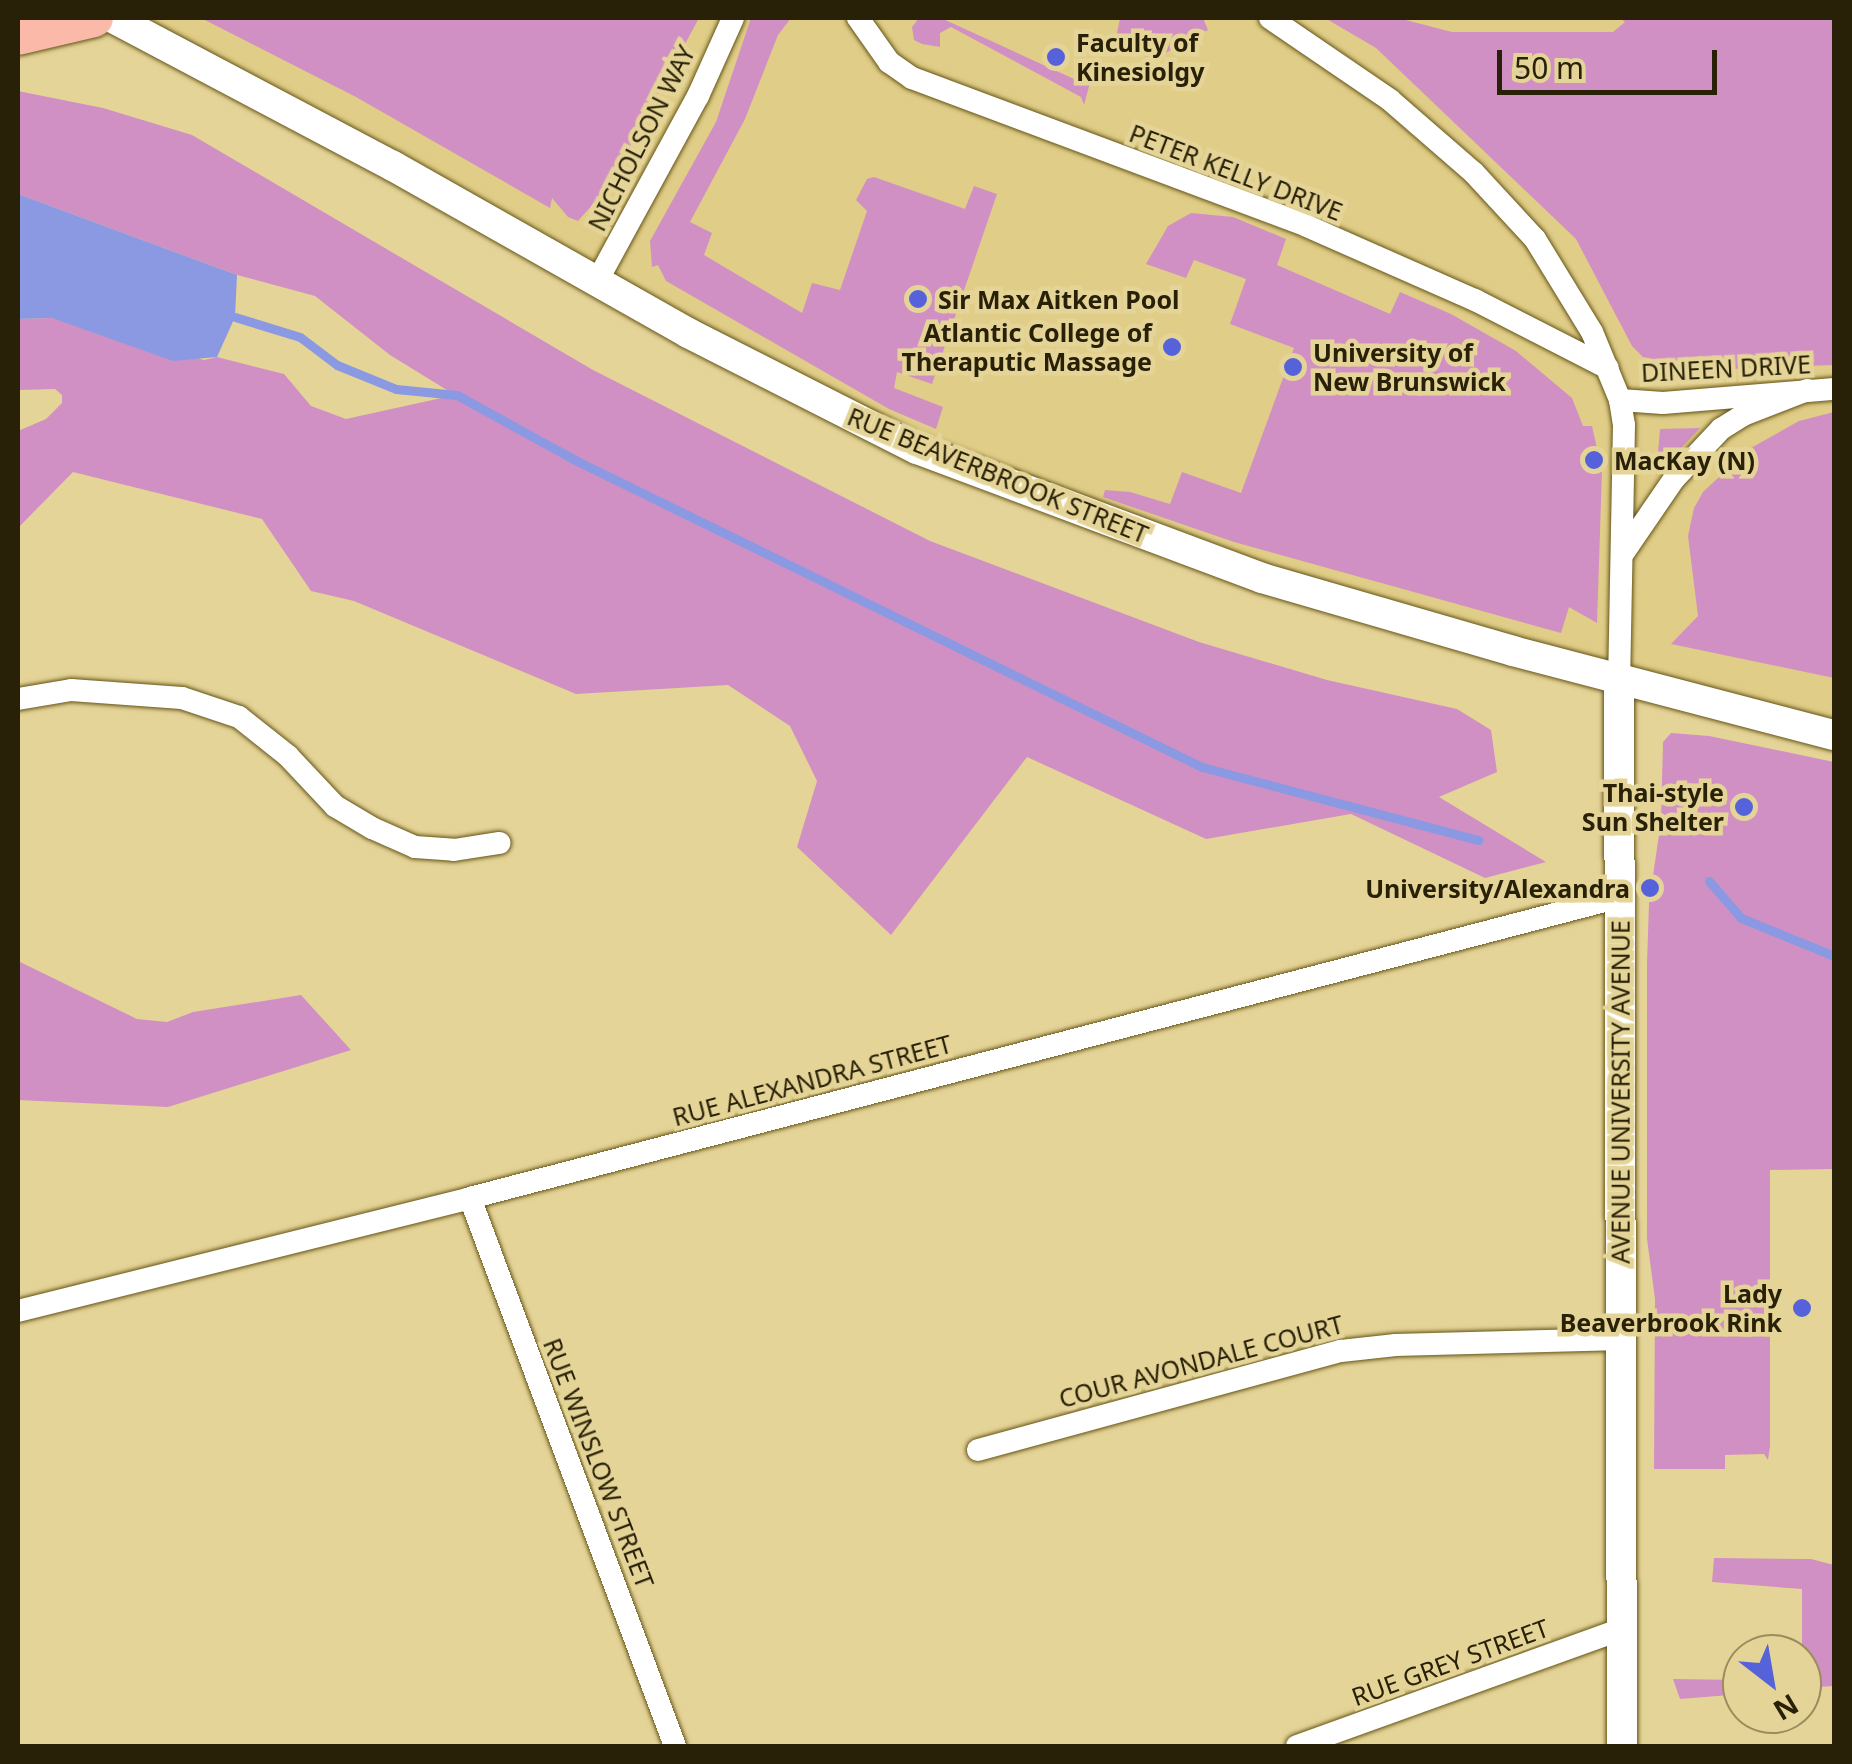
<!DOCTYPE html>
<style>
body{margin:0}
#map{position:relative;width:1852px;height:1764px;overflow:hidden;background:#e5d497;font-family:"Noto Sans",sans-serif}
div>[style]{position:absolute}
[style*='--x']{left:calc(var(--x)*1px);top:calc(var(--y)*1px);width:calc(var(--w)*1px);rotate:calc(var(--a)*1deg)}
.built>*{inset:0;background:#e0cd87}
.green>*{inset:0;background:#d190c3}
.water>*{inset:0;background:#8a99e2}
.stream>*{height:9px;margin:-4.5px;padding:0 4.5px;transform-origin:4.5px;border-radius:4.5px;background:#8a99e2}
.roads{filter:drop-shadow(0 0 2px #655517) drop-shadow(0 0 2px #655517)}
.minor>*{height:22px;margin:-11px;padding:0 11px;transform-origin:11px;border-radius:11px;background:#fff}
.tertiary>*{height:30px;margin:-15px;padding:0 15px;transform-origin:15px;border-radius:15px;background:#fff}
.primary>*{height:38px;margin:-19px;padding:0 19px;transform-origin:19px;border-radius:19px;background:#fab9a9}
.dots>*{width:28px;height:28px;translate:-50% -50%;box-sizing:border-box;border:5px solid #e5d497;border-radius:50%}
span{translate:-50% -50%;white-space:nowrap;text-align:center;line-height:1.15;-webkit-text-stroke:9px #e5d497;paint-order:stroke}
.poi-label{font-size:25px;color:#282108;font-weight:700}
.left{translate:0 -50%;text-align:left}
.right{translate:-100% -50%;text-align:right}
.street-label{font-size:25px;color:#282108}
.frame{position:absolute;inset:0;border:20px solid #282108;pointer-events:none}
.north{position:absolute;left:1722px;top:1634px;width:100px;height:100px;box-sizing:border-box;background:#e5d497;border:2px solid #998c5e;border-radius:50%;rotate:149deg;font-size:28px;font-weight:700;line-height:40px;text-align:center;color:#282108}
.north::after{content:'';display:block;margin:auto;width:35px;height:45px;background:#5662d9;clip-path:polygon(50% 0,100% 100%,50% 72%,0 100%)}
.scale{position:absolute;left:1497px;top:50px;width:220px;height:45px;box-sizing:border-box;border:5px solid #282108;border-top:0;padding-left:12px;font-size:30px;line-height:35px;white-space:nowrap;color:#282108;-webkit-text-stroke:8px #e5d497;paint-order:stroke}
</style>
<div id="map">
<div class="built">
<i style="clip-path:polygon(113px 18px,1834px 18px,1834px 735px,1513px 651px,917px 449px)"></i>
</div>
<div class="green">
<i style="clip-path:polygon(201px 18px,699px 18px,608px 187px,578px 221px,568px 217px,552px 198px,550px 208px,356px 97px)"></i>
<i style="clip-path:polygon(751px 18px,791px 18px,778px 35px,745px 119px,690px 222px,712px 233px,704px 255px,802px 313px,812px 283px,840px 290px,867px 211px,856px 200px,867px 179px,874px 177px,965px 209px,974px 186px,997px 194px,932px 384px,897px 372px,894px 388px,943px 407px,936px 429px,889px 409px,666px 281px,658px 265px,652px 267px,650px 241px,716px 122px)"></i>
<i style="clip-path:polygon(919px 18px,941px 18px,1074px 79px,1080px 68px,1091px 79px,1084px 105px,1081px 97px,951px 27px,940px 33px,940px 47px,922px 44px,914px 40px,912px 27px)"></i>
<i style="clip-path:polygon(1120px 18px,1203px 18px,1208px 30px,1156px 58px,1133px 54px,1115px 43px)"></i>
<i style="clip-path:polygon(1325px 18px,1398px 18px,1452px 32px,1613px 32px,1625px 22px,1620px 18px,1834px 18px,1834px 365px,1673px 371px,1671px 362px,1643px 357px,1632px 346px,1576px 239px,1376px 48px)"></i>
<i style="clip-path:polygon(18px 91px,103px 108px,192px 135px,593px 370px,930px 541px,1199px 642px,1327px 680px,1457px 709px,1491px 730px,1497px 772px,1439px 797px,1546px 862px,1485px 878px,1351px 814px,1206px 839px,1027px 757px,891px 935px,797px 847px,817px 781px,790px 726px,728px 685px,576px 694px,354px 601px,311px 591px,262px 519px,73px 472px,18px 528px,18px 431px,46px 419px,62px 403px,62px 395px,55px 389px,18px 390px,18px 319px,52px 318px,204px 360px,217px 357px,284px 374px,311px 406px,346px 419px,455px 395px,390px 355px,315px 296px,237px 275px,18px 194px)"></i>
<i style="clip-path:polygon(1191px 213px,1233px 217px,1286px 239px,1277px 265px,1390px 314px,1400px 292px,1451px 314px,1516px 351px,1572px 398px,1583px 426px,1592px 426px,1602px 471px,1597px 623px,1569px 607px,1561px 633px,1234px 542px,1103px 497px,1105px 490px,1130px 492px,1170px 504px,1182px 472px,1241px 493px,1294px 348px,1230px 324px,1246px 279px,1194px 260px,1186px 278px,1146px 264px,1168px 226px)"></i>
<i style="clip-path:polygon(1834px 412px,1834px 678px,1671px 644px,1698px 616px,1688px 536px,1694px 508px,1703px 492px,1749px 449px,1799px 421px)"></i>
<i style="clip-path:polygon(1700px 428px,1656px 475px,1660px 429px)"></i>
<i style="clip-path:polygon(1671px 733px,1709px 736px,1834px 762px,1834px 1169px,1770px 1170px,1770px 1446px,1768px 1460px,1764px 1454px,1725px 1455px,1725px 1469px,1654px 1469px,1655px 1299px,1647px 1239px,1647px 964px,1649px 903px,1661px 821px,1663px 742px)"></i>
<i style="clip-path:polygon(18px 961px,137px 1019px,167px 1022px,193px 1012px,301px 995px,351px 1050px,168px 1107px,18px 1100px)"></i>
<i style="clip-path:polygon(1714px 1558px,1811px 1559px,1834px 1565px,1834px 1686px,1802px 1688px,1802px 1589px,1712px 1582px)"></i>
<i style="clip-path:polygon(1673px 1679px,1742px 1680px,1742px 1694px,1680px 1699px)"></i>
</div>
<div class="water">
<i style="clip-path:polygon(18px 194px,237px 275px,235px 317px,217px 357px,173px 361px,52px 318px,18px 319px)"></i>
</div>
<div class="stream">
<i style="--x:235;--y:317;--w:68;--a:17.1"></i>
<i style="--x:300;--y:337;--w:46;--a:37.1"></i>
<i style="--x:337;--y:365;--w:64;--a:22.1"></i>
<i style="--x:396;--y:389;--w:61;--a:5.6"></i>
<i style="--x:457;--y:395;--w:135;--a:28.8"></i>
<i style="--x:575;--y:460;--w:698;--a:26.09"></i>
<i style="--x:1202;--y:767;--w:286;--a:14.8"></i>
<i style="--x:1709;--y:881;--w:49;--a:49.1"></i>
<i style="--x:1741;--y:918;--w:100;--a:22.2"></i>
</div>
<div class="roads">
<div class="minor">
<i style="--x:858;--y:18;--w:54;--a:54.8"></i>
<i style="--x:889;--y:62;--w:28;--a:35"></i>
<i style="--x:912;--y:78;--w:422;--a:20.5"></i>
<i style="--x:1307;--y:226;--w:184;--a:23.8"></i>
<i style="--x:1475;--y:300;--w:149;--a:27.1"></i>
<i style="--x:1270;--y:18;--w:145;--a:34.3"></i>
<i style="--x:1390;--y:100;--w:111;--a:41"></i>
<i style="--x:1474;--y:173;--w:90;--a:47.3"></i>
<i style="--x:1535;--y:239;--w:109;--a:58.5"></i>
<i style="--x:1592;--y:332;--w:74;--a:67.6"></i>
<i style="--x:1620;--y:400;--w:25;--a:81"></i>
<i style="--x:1624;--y:425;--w:253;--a:91.1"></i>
<i style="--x:596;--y:283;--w:213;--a:-61.4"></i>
<i style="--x:698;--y:96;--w:85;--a:-65.8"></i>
<i style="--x:1620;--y:400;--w:43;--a:4"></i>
<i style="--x:1663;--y:403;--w:172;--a:-4.7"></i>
<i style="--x:1624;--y:552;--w:88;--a:-55.6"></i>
<i style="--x:1674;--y:479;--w:69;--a:-46.8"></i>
<i style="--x:1721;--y:429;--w:26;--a:-32"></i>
<i style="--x:1743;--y:415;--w:69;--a:-21.3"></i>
<i style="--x:18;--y:699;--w:54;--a:-9.6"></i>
<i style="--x:71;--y:690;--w:111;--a:4.1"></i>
<i style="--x:182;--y:698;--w:60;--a:18.4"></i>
<i style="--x:239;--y:717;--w:63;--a:38.5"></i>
<i style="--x:288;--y:756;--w:69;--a:46.8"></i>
<i style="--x:335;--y:806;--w:43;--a:30.7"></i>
<i style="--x:372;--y:828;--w:47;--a:23.8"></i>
<i style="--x:415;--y:847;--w:39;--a:4"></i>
<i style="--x:454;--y:850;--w:46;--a:-8.8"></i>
<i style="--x:470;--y:1198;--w:585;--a:69.49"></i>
<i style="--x:18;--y:1311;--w:466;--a:-14"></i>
<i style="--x:470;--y:1198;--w:1189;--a:-14.67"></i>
<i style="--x:978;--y:1450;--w:376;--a:-15.3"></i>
<i style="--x:1341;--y:1351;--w:55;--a:-6.2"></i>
<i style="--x:1396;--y:1345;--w:225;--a:-1.5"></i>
<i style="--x:1297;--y:1746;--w:345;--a:-19.8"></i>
</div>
<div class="tertiary">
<i style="--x:113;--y:18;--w:317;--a:27.9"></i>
<i style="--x:393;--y:166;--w:339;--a:29.5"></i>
<i style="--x:688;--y:333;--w:257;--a:26.9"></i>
<i style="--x:917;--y:449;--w:368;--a:20.5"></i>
<i style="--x:1262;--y:578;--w:261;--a:16.2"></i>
<i style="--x:1513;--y:651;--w:332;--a:14.7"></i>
<i style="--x:1619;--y:678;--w:1068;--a:89.84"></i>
</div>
<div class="primary">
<i style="--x:18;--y:36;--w:78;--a:-13.3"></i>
</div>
</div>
<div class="dots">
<i style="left:1056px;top:57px;background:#5662d9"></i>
<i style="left:918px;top:299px;background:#5662d9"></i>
<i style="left:1172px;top:347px;background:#5662d9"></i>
<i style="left:1293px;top:367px;background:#5662d9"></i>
<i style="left:1594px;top:460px;background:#5662d9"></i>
<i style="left:1744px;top:807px;background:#5662d9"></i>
<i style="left:1650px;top:888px;background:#5662d9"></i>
<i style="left:1802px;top:1308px;background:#5662d9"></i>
</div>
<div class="poi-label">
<span class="left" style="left:1076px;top:57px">Faculty of<br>Kinesiolgy</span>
<span class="left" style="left:938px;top:299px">Sir Max Aitken Pool</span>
<span class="right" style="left:1152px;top:347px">Atlantic College of<br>Theraputic Massage</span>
<span class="left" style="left:1313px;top:367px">University of<br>New Brunswick</span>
<span class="left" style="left:1614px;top:460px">MacKay (N)</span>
<span class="right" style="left:1724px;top:807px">Thai-style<br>Sun Shelter</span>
<span class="right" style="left:1630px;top:888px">University/Alexandra</span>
<span class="right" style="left:1782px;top:1308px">Lady<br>Beaverbrook Rink</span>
</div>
<div class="street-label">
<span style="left:641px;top:138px;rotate:-63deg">NICHOLSON WAY</span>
<span style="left:1236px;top:172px;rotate:21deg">PETER KELLY DRIVE</span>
<span style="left:1726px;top:368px;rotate:-3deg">DINEEN DRIVE</span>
<span style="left:998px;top:475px;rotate:22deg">RUE BEAVERBROOK STREET</span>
<span style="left:812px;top:1080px;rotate:-15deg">RUE ALEXANDRA STREET</span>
<span style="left:1620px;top:1092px;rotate:-90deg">AVENUE UNIVERSITY AVENUE</span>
<span style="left:1201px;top:1361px;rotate:-15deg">COUR AVONDALE COURT</span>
<span style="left:599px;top:1463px;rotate:69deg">RUE WINSLOW STREET</span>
<span style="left:1450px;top:1662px;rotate:-20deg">RUE GREY STREET</span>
</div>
<div class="frame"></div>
<div class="north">N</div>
<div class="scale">50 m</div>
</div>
